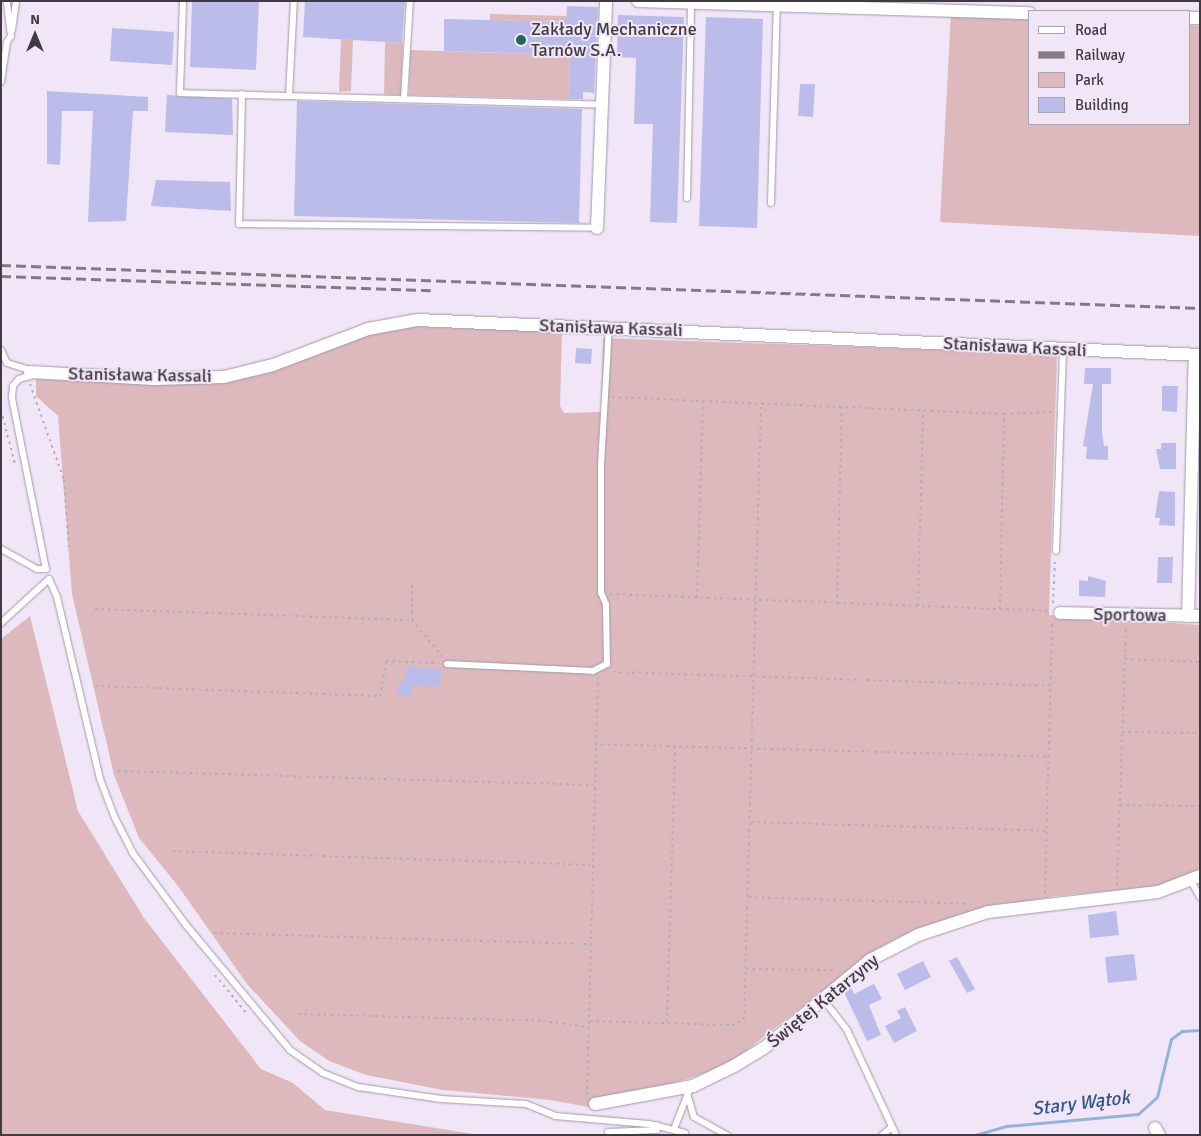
<!DOCTYPE html>
<meta charset="utf-8">
<style>
body{margin:0}
#map{position:relative;width:1201px;height:1136px;overflow:hidden;background:#f1e6f7;font-family:Signika,sans-serif}
div>[style]{position:absolute}
[style*='--x']{left:calc(var(--x)*1px);top:calc(var(--y)*1px);width:calc(var(--w)*1px);rotate:calc(var(--a)*1deg)}
.green>*{inset:0;background:#ddb9be}
.stream>*{height:3px;margin:-1.5px;padding:0 1.5px;transform-origin:1.5px;border-radius:1.5px;background:#95b2db}
.building>*{inset:0;background:#bcbceb}
.path>*{height:2px;margin-top:-1px;transform-origin:0;background:repeating-linear-gradient(90deg,#b6adbb 0 2.5px,transparent 0 6.5px)}
.roads{filter:drop-shadow(0 0 1px #a299a8) drop-shadow(0 0 1px #a299a8)}
.lane>*{height:6px;margin:-3px;padding:0 3px;transform-origin:3px;border-radius:3px;background:#fff}
.street>*{height:12px;margin:-6px;padding:0 6px;transform-origin:6px;border-radius:6px;background:#fff}
.rail>*{height:3px;margin-top:-1.5px;transform-origin:0;background:repeating-linear-gradient(90deg,#827b86 0 10px,transparent 0 15px)}
.dots>*{width:14px;height:14px;translate:-50% -50%;box-sizing:border-box;border:2px solid #f1e6f7;border-radius:50%}
span{translate:-50% -50%;white-space:nowrap;text-align:center;line-height:1.15;-webkit-text-stroke:4px #f1e6f7;paint-order:stroke}
.poi-label{font-size:18px;color:#3f3b41}
.left{translate:0 -50%;text-align:left}
.street-label{font-size:18px;color:#3f3b41}
.water-label{font-size:19px;color:#2e5488;font-style:italic}
.frame{position:absolute;inset:0;border:2px solid #3f3b41;pointer-events:none}
.legend{position:absolute;left:1028px;top:10px;width:162px;height:115px;box-sizing:border-box;background:#f1e6f7;border:1px solid #aaa2ae;margin:0;padding:6px 9px;list-style:none;font-size:15px;color:#3f3b41}
.legend li{display:flex;align-items:center;gap:10px;height:25px}
.legend b{width:25px;border:1px solid #aaa2ae}
.north{position:absolute;left:10px;top:10px;width:50px;height:50px;-webkit-text-stroke:4px #f1e6f7;paint-order:stroke;rotate:0deg;font-size:14px;font-weight:700;line-height:20px;text-align:center;color:#3f3b41}
.north::after{content:'';display:block;margin:auto;width:18px;height:22px;background:#3f3b41;clip-path:polygon(50% 0,100% 100%,50% 72%,0 100%)}
</style>
<div id="map">
<div class="green">
<i style="clip-path:polygon(951px 13px,1030px 17px,1030px 124px,1190px 124px,1190px 25px,1200px 26px,1200px 236px,940px 222px)"></i>
<i style="clip-path:polygon(490px 14px,566px 16px,566px 22px,490px 20px)"></i>
<i style="clip-path:polygon(341px 39px,353px 40px,351px 91px,339px 92px)"></i>
<i style="clip-path:polygon(385px 42px,403px 43px,401px 95px,384px 94px)"></i>
<i style="clip-path:polygon(410px 50px,570px 55px,569px 99px,409px 95px)"></i>
<i style="clip-path:polygon(396px 326px,562px 332px,560px 406px,564px 413px,601px 412px,603px 338px,1057px 354px,1049px 615px,1200px 625px,1200px 871px,1172px 885px,1056px 896px,986px 909px,868px 956px,725px 1067px,594px 1108px,550px 1100px,443px 1090px,366px 1075px,329px 1061px,300px 1041px,247px 984px,178px 886px,139px 838px,114px 775px,72px 594px,58px 416px,36px 396px,36px 379px,218px 382px)"></i>
<i style="clip-path:polygon(30px 616px,78px 811px,144px 918px,261px 1069px,293px 1083px,325px 1110px,479px 1135px,1px 1135px,1px 639px)"></i>
</div>
<div class="stream">
<i style="--x:975;--y:1135;--w:32;--a:-16"></i>
<i style="--x:1006;--y:1126;--w:133;--a:-5.2"></i>
<i style="--x:1138;--y:1114;--w:25;--a:-42"></i>
<i style="--x:1157;--y:1097;--w:60;--a:-76.4"></i>
<i style="--x:1171;--y:1039;--w:14;--a:-36"></i>
<i style="--x:1182;--y:1031;--w:18;--a:-3"></i>
</div>
<div class="building">
<i style="clip-path:polygon(192px 1px,259px 1px,256px 70px,190px 67px)"></i>
<i style="clip-path:polygon(305px 1px,405px 1px,402px 43px,303px 37px)"></i>
<i style="clip-path:polygon(567px 6px,598px 7px,594px 93px,583px 92px,583px 99px,569px 99px,570px 55px,444px 51px,444px 19px,566px 22px)"></i>
<i style="clip-path:polygon(618px 15px,684px 17px,677px 223px,650px 222px,653px 124px,634px 124px,636px 58px,617px 57px)"></i>
<i style="clip-path:polygon(706px 17px,763px 19px,757px 228px,699px 226px)"></i>
<i style="clip-path:polygon(112px 28px,174px 32px,172px 65px,110px 61px)"></i>
<i style="clip-path:polygon(800px 84px,815px 84px,813px 117px,798px 116px)"></i>
<i style="clip-path:polygon(47px 91px,148px 97px,148px 111px,133px 111px,126px 221px,88px 222px,93px 111px,62px 111px,60px 165px,47px 164px)"></i>
<i style="clip-path:polygon(167px 95px,232px 99px,233px 135px,165px 132px)"></i>
<i style="clip-path:polygon(297px 101px,582px 109px,579px 223px,294px 216px)"></i>
<i style="clip-path:polygon(156px 180px,230px 182px,231px 211px,151px 206px)"></i>
<i style="clip-path:polygon(576px 348px,592px 349px,591px 364px,575px 363px)"></i>
<i style="clip-path:polygon(1085px 368px,1111px 368px,1111px 384px,1102px 384px,1102px 432px,1104px 446px,1108px 446px,1108px 460px,1086px 459px,1087px 447px,1083px 446px,1093px 384px,1084px 384px)"></i>
<i style="clip-path:polygon(1162px 386px,1178px 386px,1177px 412px,1162px 411px)"></i>
<i style="clip-path:polygon(1161px 443px,1176px 443px,1176px 469px,1160px 469px,1156px 449px,1161px 449px)"></i>
<i style="clip-path:polygon(1159px 491px,1175px 492px,1175px 526px,1159px 525px,1160px 518px,1155px 518px)"></i>
<i style="clip-path:polygon(1158px 557px,1173px 557px,1172px 583px,1157px 583px)"></i>
<i style="clip-path:polygon(1088px 576px,1106px 581px,1105px 597px,1079px 596px,1079px 580px,1088px 581px)"></i>
<i style="clip-path:polygon(406px 667px,441px 669px,440px 687px,412px 685px,412px 696px,398px 695px,398px 682px,405px 683px)"></i>
<i style="clip-path:polygon(1116px 911px,1119px 935px,1090px 938px,1088px 915px)"></i>
<i style="clip-path:polygon(1134px 954px,1137px 980px,1108px 983px,1105px 957px)"></i>
<i style="clip-path:polygon(957px 957px,975px 989px,967px 993px,949px 961px)"></i>
<i style="clip-path:polygon(923px 961px,931px 977px,905px 990px,897px 974px)"></i>
<i style="clip-path:polygon(874px 984px,882px 999px,869px 1005px,881px 1035px,867px 1041px,844px 992px,851px 986px,854px 994px)"></i>
<i style="clip-path:polygon(905px 1007px,917px 1031px,894px 1043px,885px 1026px,901px 1018px,897px 1011px)"></i>
</div>
<div class="path">
<i style="--x:30;--y:384;--w:102;--a:70.5"></i>
<i style="--x:64;--y:480;--w:68;--a:85.8"></i>
<i style="--x:612;--y:397;--w:392;--a:2.5"></i>
<i style="--x:1004;--y:414;--w:48;--a:-2.4"></i>
<i style="--x:1;--y:410;--w:56;--a:75.5"></i>
<i style="--x:610;--y:594;--w:438;--a:2.2"></i>
<i style="--x:697;--y:598;--w:198;--a:-88.3"></i>
<i style="--x:1053;--y:603;--w:43;--a:-87.3"></i>
<i style="--x:837;--y:604;--w:198;--a:-88.6"></i>
<i style="--x:918;--y:606;--w:196;--a:-88.5"></i>
<i style="--x:95;--y:609;--w:317;--a:2"></i>
<i style="--x:412;--y:620;--w:37;--a:-90"></i>
<i style="--x:1000;--y:609;--w:195;--a:-88.8"></i>
<i style="--x:412;--y:620;--w:47;--a:50.2"></i>
<i style="--x:1125;--y:659;--w:75;--a:2.3"></i>
<i style="--x:613;--y:672;--w:437;--a:1.8"></i>
<i style="--x:95;--y:686;--w:285;--a:2"></i>
<i style="--x:380;--y:696;--w:36;--a:-80"></i>
<i style="--x:386;--y:661;--w:53;--a:2.2"></i>
<i style="--x:1122;--y:732;--w:78;--a:0.7"></i>
<i style="--x:595;--y:744;--w:453;--a:1.6"></i>
<i style="--x:118;--y:771;--w:475;--a:1.7"></i>
<i style="--x:1120;--y:805;--w:80;--a:0.7"></i>
<i style="--x:751;--y:822;--w:295;--a:1.7"></i>
<i style="--x:173;--y:851;--w:420;--a:1.9"></i>
<i style="--x:1117;--y:885;--w:258;--a:-88"></i>
<i style="--x:1045;--y:893;--w:270;--a:-88.5"></i>
<i style="--x:749;--y:897;--w:225;--a:1.8"></i>
<i style="--x:214;--y:933;--w:377;--a:1.7"></i>
<i style="--x:746;--y:969;--w:87;--a:0.7"></i>
<i style="--x:215;--y:975;--w:52;--a:50.5"></i>
<i style="--x:298;--y:1014;--w:245;--a:1.6"></i>
<i style="--x:543;--y:1021;--w:46;--a:7.4"></i>
<i style="--x:590;--y:1021;--w:142;--a:1.6"></i>
<i style="--x:732;--y:1025;--w:13;--a:-23"></i>
<i style="--x:744;--y:1020;--w:617;--a:-88.42"></i>
<i style="--x:667;--y:1022;--w:275;--a:-88.3"></i>
<i style="--x:587;--y:1095;--w:417;--a:-88.5"></i>
</div>
<div class="roads">
<div class="lane">
<i style="--x:183;--y:1;--w:92;--a:91.9"></i>
<i style="--x:180;--y:93;--w:422;--a:1.6"></i>
<i style="--x:12;--y:30;--w:29;--a:-82"></i>
<i style="--x:1;--y:82;--w:40;--a:-81.5"></i>
<i style="--x:7;--y:42;--w:7;--a:-56"></i>
<i style="--x:11;--y:36;--w:35;--a:-97"></i>
<i style="--x:242;--y:94;--w:130;--a:91.3"></i>
<i style="--x:239;--y:224;--w:358;--a:0.6"></i>
<i style="--x:289;--y:95;--w:94;--a:-87"></i>
<i style="--x:404;--y:98;--w:97;--a:-86.5"></i>
<i style="--x:687;--y:198;--w:195;--a:-88.8"></i>
<i style="--x:771;--y:203;--w:198;--a:-88.3"></i>
<i style="--x:1;--y:350;--w:14;--a:65"></i>
<i style="--x:7;--y:363;--w:24;--a:17"></i>
<i style="--x:30;--y:370;--w:6;--a:90"></i>
<i style="--x:30;--y:376;--w:11;--a:165"></i>
<i style="--x:19;--y:379;--w:9;--a:131"></i>
<i style="--x:13;--y:386;--w:12;--a:95"></i>
<i style="--x:12;--y:398;--w:174;--a:78.8"></i>
<i style="--x:46;--y:569;--w:9;--a:180"></i>
<i style="--x:37;--y:569;--w:41;--a:-150.9"></i>
<i style="--x:1056;--y:551;--w:202;--a:-88"></i>
<i style="--x:1;--y:623;--w:65;--a:-42.5"></i>
<i style="--x:49;--y:579;--w:20;--a:66"></i>
<i style="--x:57;--y:597;--w:187;--a:76.7"></i>
<i style="--x:100;--y:779;--w:42;--a:69"></i>
<i style="--x:115;--y:818;--w:38;--a:63"></i>
<i style="--x:132;--y:852;--w:91;--a:53.5"></i>
<i style="--x:186;--y:925;--w:163;--a:50.2"></i>
<i style="--x:290;--y:1050;--w:40;--a:34.9"></i>
<i style="--x:323;--y:1073;--w:38;--a:22"></i>
<i style="--x:358;--y:1087;--w:84;--a:8.2"></i>
<i style="--x:441;--y:1099;--w:85;--a:3.4"></i>
<i style="--x:526;--y:1104;--w:31;--a:22"></i>
<i style="--x:555;--y:1116;--w:94;--a:4.9"></i>
<i style="--x:649;--y:1124;--w:37;--a:14"></i>
<i style="--x:447;--y:664;--w:146;--a:2.7"></i>
<i style="--x:593;--y:671;--w:16;--a:-27"></i>
<i style="--x:607;--y:664;--w:60;--a:-91"></i>
<i style="--x:606;--y:604;--w:12;--a:-114"></i>
<i style="--x:601;--y:593;--w:128;--a:-90"></i>
<i style="--x:601;--y:465;--w:137;--a:-86.7"></i>
<i style="--x:1191;--y:881;--w:18;--a:61"></i>
<i style="--x:823;--y:999;--w:39;--a:52"></i>
<i style="--x:847;--y:1030;--w:116;--a:65"></i>
<i style="--x:687;--y:1093;--w:25;--a:74"></i>
<i style="--x:694;--y:1117;--w:38;--a:29"></i>
<i style="--x:674;--y:1129;--w:41;--a:-68.5"></i>
<i style="--x:608;--y:1132;--w:49;--a:-2.3"></i>
<i style="--x:657;--y:1130;--w:5;--a:-90"></i>
<i style="--x:882;--y:1135;--w:11;--a:-38"></i>
</div>
<div class="street">
<i style="--x:638;--y:1;--w:392;--a:1.8"></i>
<i style="--x:1190;--y:18;--w:10;--a:0"></i>
<i style="--x:597;--y:228;--w:227;--a:-87.7"></i>
<i style="--x:30;--y:372;--w:124;--a:3.2"></i>
<i style="--x:154;--y:379;--w:70;--a:-1.6"></i>
<i style="--x:224;--y:377;--w:50;--a:-13.8"></i>
<i style="--x:273;--y:365;--w:102;--a:-20.8"></i>
<i style="--x:368;--y:329;--w:51;--a:-10.2"></i>
<i style="--x:418;--y:320;--w:783;--a:2.56"></i>
<i style="--x:1060;--y:613;--w:140;--a:1.2"></i>
<i style="--x:1188;--y:616;--w:261;--a:-88.5"></i>
<i style="--x:595;--y:1104;--w:100;--a:-10.4"></i>
<i style="--x:693;--y:1086;--w:46;--a:-26"></i>
<i style="--x:734;--y:1066;--w:35;--a:-31"></i>
<i style="--x:764;--y:1048;--w:138;--a:-39.7"></i>
<i style="--x:870;--y:960;--w:54;--a:-27.5"></i>
<i style="--x:918;--y:935;--w:74;--a:-18.2"></i>
<i style="--x:988;--y:912;--w:171;--a:-6.7"></i>
<i style="--x:1158;--y:892;--w:45;--a:-20.9"></i>
<i style="--x:1155;--y:1128;--w:8;--a:60"></i>
</div>
</div>
<div class="rail">
<i style="--x:1;--y:265;--w:1200;--a:2.05"></i>
<i style="--x:1;--y:276;--w:430;--a:1.9"></i>
</div>
<div class="dots">
<i style="left:521px;top:40px;background:#266856"></i>
</div>
<div class="poi-label">
<span class="left" style="left:531px;top:40px">Zakłady Mechaniczne<br>Tarnów S.A.</span>
</div>
<div class="street-label">
<span style="left:611px;top:328px;rotate:2deg">Stanisława Kassali</span>
<span style="left:1015px;top:347px;rotate:3deg">Stanisława Kassali</span>
<span style="left:140px;top:375px;rotate:1deg">Stanisława Kassali</span>
<span style="left:1130px;top:615px;rotate:1deg">Sportowa</span>
<span style="left:823px;top:1001px;rotate:-39deg">Świętej Katarzyny</span>
</div>
<div class="water-label">
<span style="left:1081px;top:1104px;rotate:-7deg">Stary Wątok</span>
</div>
<div class="frame"></div>
<ul class="legend">
<li><b style="height:6px;background:#fff"></b>Road</li>
<li><b style="height:6px;background:#827b86"></b>Railway</li>
<li><b style="height:14px;background:#ddb9be"></b>Park</li>
<li><b style="height:14px;background:#bcbceb"></b>Building</li>
</ul>
<div class="north">N</div>
</div>
